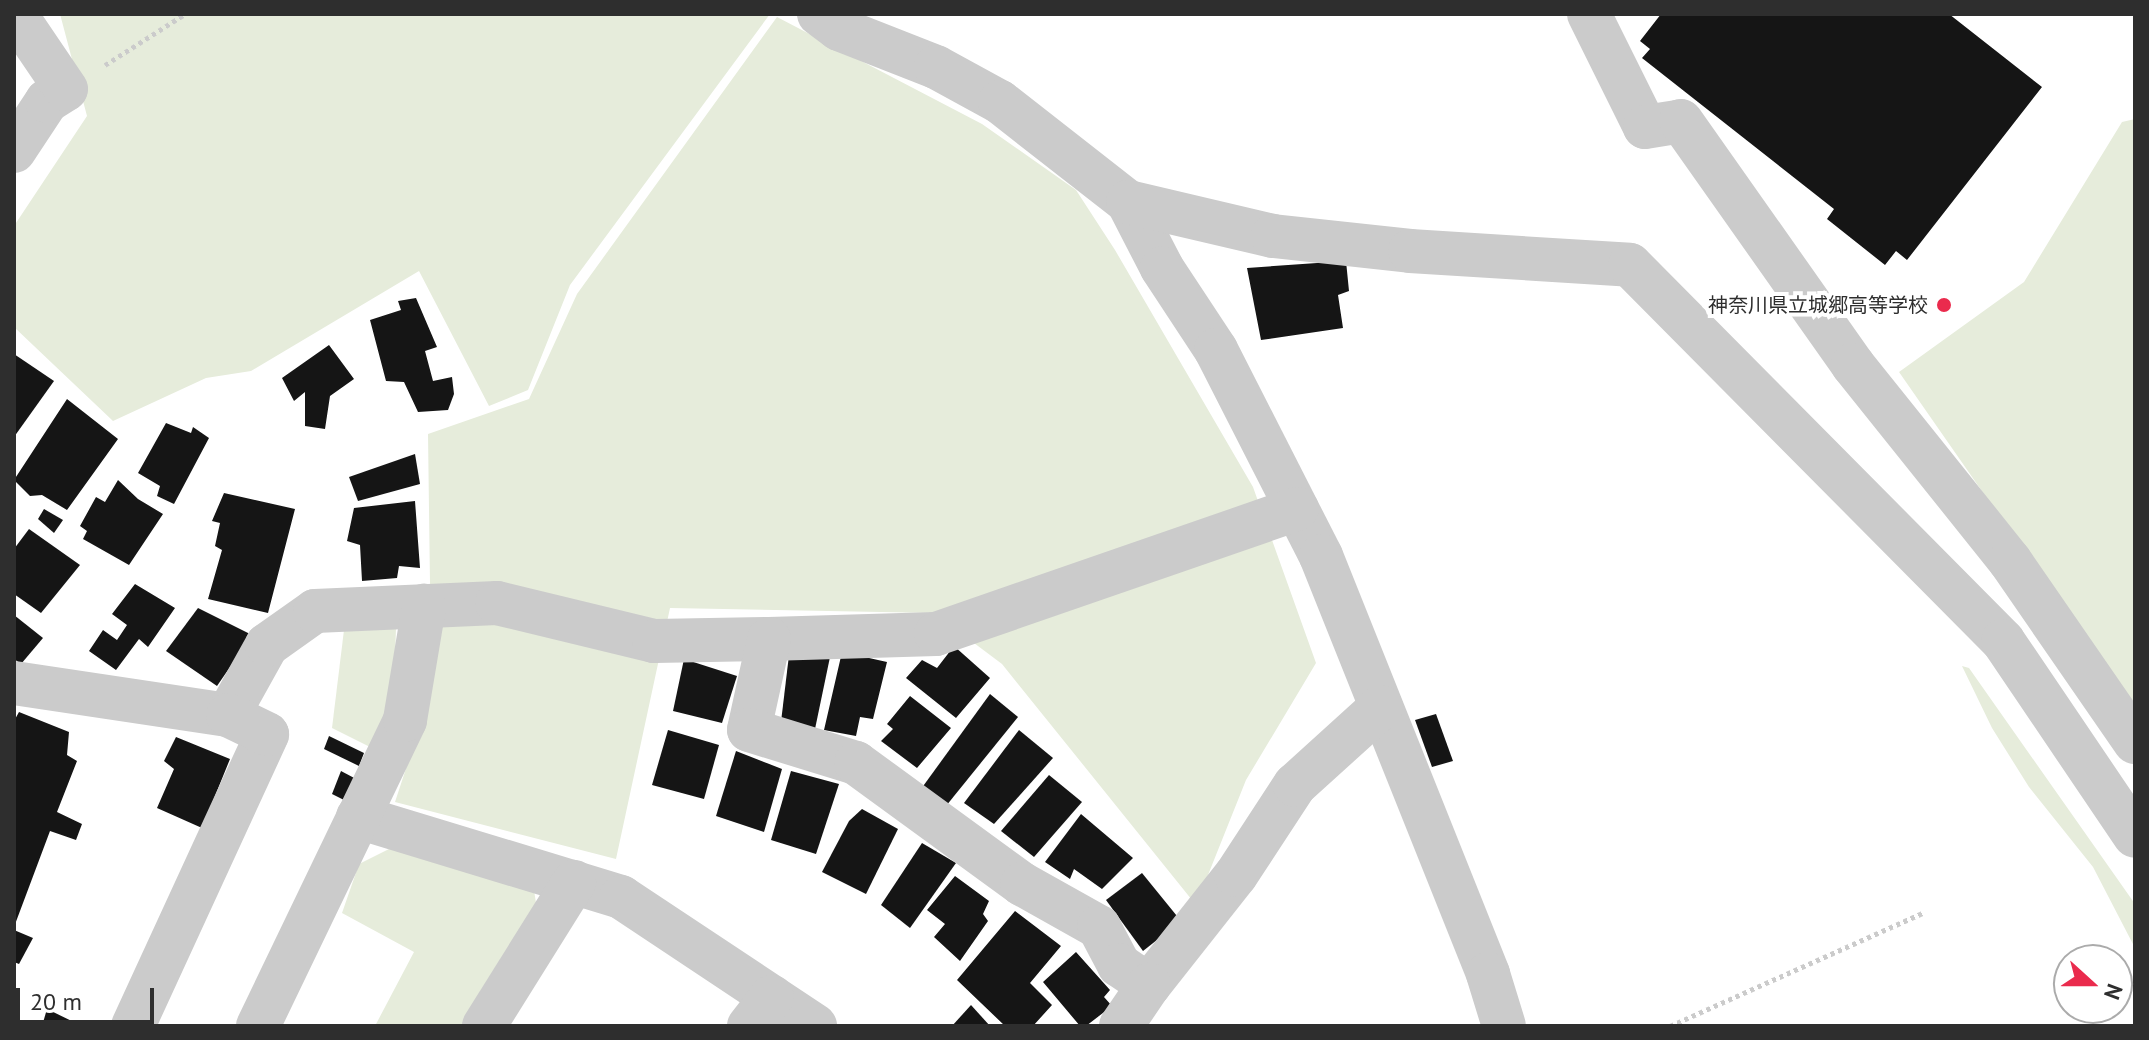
<!DOCTYPE html>
<meta charset="utf-8">
<style>
body{margin:0}
#map{position:relative;width:2149px;height:1040px;overflow:hidden;background:#fff;font-family:"PT Sans","Noto Sans JP",sans-serif}
div>[style]{position:absolute}
[style*='--x']{left:calc(var(--x)*1px);top:calc(var(--y)*1px);width:calc(var(--w)*1px);rotate:calc(var(--a)*1deg)}
.green>*{inset:0;background:#e6ecdb}
.building>*{inset:0;background:#151515}
.path>*{height:5px;margin-top:-2.5px;transform-origin:0;background:repeating-linear-gradient(90deg,#cbcbcb 0 4px,transparent 0 8px)}
.street>*{height:44px;margin:-22px;padding:0 22px;transform-origin:22px;border-radius:22px;background:#cbcbcb}
.dots>*{width:22px;height:22px;translate:-50% -50%;box-sizing:border-box;border:4px solid #fff;border-radius:50%}
span{translate:-50% -50%;white-space:nowrap;text-align:center;line-height:1.15;-webkit-text-stroke:8px #fff;paint-order:stroke}
.poi-label{font-size:20px;color:#2e2e2e}
.right{translate:-100% -50%;text-align:right}
.frame{position:absolute;inset:0;border:16px solid #2e2e2e;pointer-events:none}
.north{position:absolute;left:2053px;top:944px;width:80px;height:80px;box-sizing:border-box;background:#fff;border:2px solid #ababab;border-radius:50%;rotate:111deg;font-size:22px;font-weight:700;line-height:32px;text-align:center;color:#2e2e2e}
.north::after{content:'';display:block;margin:auto;width:28px;height:36px;background:#ea2b4d;clip-path:polygon(50% 0,100% 100%,50% 72%,0 100%)}
.scale{position:absolute;left:16px;top:988px;width:138px;height:36px;box-sizing:border-box;border:4px solid #2e2e2e;border-top:0;padding-left:10px;font-size:24px;line-height:28px;white-space:nowrap;color:#2e2e2e;-webkit-text-stroke:6px #fff;paint-order:stroke}
</style>
<div id="map">
<div class="green">
<i style="clip-path:polygon(60px 14px,770px 14px,570px 285px,528px 390px,489px 406px,419px 271px,251px 371px,206px 378px,113px 421px,14px 327px,14px 226px,87px 116px)"></i>
<i style="clip-path:polygon(777px 17px,982px 124px,1076px 190px,1115px 250px,1253px 487px,1316px 663px,1246px 780px,1196px 905px,1002px 664px,934px 613px,670px 608px,616px 859px,395px 802px,419px 729px,430px 584px,428px 434px,529px 399px,577px 294px)"></i>
<i style="clip-path:polygon(2135px 119px,2135px 711px,1899px 372px,2024px 282px,2122px 122px)"></i>
<i style="clip-path:polygon(396px 627px,394px 695px,374px 749px,332px 728px,344px 630px)"></i>
<i style="clip-path:polygon(1962px 666px,1969px 668px,2135px 904px,2135px 948px,2093px 867px,2029px 787px,1992px 728px)"></i>
<i style="clip-path:polygon(397px 845px,534px 890px,536px 903px,464px 1026px,375px 1026px,414px 952px,342px 913px,359px 864px)"></i>
</div>
<div class="building">
<i style="clip-path:polygon(1661px 14px,1949px 14px,2042px 87px,1907px 260px,1896px 251px,1885px 265px,1827px 219px,1834px 209px,1642px 58px,1650px 49px,1640px 41px)"></i>
<i style="clip-path:polygon(1346px 261px,1349px 291px,1338px 295px,1343px 328px,1261px 340px,1247px 268px)"></i>
<i style="clip-path:polygon(416px 298px,437px 347px,425px 351px,433px 381px,452px 377px,454px 394px,448px 410px,418px 412px,404px 382px,386px 381px,370px 320px,401px 310px,398px 301px)"></i>
<i style="clip-path:polygon(329px 345px,354px 379px,330px 396px,325px 429px,305px 426px,305px 392px,294px 401px,282px 378px)"></i>
<i style="clip-path:polygon(14px 354px,54px 381px,14px 437px)"></i>
<i style="clip-path:polygon(67px 399px,118px 439px,67px 510px,42px 495px,30px 496px,14px 480px)"></i>
<i style="clip-path:polygon(166px 423px,191px 433px,193px 427px,209px 438px,174px 504px,157px 496px,160px 486px,138px 473px)"></i>
<i style="clip-path:polygon(415px 454px,420px 484px,358px 501px,349px 477px)"></i>
<i style="clip-path:polygon(118px 480px,138px 499px,163px 514px,129px 565px,83px 539px,87px 531px,80px 526px,96px 497px,105px 502px)"></i>
<i style="clip-path:polygon(224px 493px,295px 509px,268px 613px,208px 599px,222px 550px,215px 546px,220px 523px,212px 521px)"></i>
<i style="clip-path:polygon(415px 501px,420px 568px,399px 566px,397px 578px,362px 581px,360px 545px,347px 541px,354px 508px)"></i>
<i style="clip-path:polygon(44px 509px,63px 520px,54px 533px,38px 519px)"></i>
<i style="clip-path:polygon(29px 529px,80px 565px,41px 613px,14px 594px,14px 549px)"></i>
<i style="clip-path:polygon(135px 584px,175px 608px,148px 647px,139px 639px,116px 670px,89px 651px,103px 630px,117px 640px,127px 625px,112px 614px)"></i>
<i style="clip-path:polygon(198px 608px,252px 635px,217px 686px,166px 651px)"></i>
<i style="clip-path:polygon(14px 615px,43px 638px,21px 664px,14px 659px)"></i>
<i style="clip-path:polygon(954px 646px,990px 678px,956px 718px,906px 678px,922px 660px,937px 668px)"></i>
<i style="clip-path:polygon(842px 652px,887px 662px,873px 719px,860px 717px,856px 736px,824px 730px)"></i>
<i style="clip-path:polygon(789px 655px,830px 657px,815px 729px,781px 722px)"></i>
<i style="clip-path:polygon(684px 659px,737px 676px,722px 723px,673px 711px)"></i>
<i style="clip-path:polygon(990px 694px,1018px 717px,946px 806px,921px 789px)"></i>
<i style="clip-path:polygon(910px 696px,951px 728px,917px 768px,881px 741px,893px 729px,887px 724px)"></i>
<i style="clip-path:polygon(19px 712px,69px 732px,67px 755px,77px 761px,57px 812px,82px 824px,76px 840px,50px 831px,14px 927px,14px 721px)"></i>
<i style="clip-path:polygon(1436px 714px,1453px 761px,1432px 767px,1415px 720px)"></i>
<i style="clip-path:polygon(668px 730px,719px 745px,704px 799px,652px 785px)"></i>
<i style="clip-path:polygon(1019px 730px,1053px 758px,994px 824px,964px 803px)"></i>
<i style="clip-path:polygon(329px 736px,364px 753px,359px 766px,324px 749px)"></i>
<i style="clip-path:polygon(176px 737px,230px 759px,202px 828px,157px 808px,174px 769px,164px 761px)"></i>
<i style="clip-path:polygon(736px 751px,782px 769px,764px 832px,716px 816px)"></i>
<i style="clip-path:polygon(341px 771px,358px 780px,348px 802px,332px 794px)"></i>
<i style="clip-path:polygon(791px 771px,839px 784px,816px 854px,771px 840px)"></i>
<i style="clip-path:polygon(1049px 775px,1082px 802px,1034px 857px,1001px 831px)"></i>
<i style="clip-path:polygon(862px 809px,898px 829px,866px 894px,822px 872px,849px 821px)"></i>
<i style="clip-path:polygon(1081px 814px,1133px 858px,1102px 889px,1074px 869px,1070px 879px,1045px 862px)"></i>
<i style="clip-path:polygon(922px 843px,956px 863px,910px 928px,881px 905px)"></i>
<i style="clip-path:polygon(1142px 873px,1181px 921px,1143px 951px,1106px 900px)"></i>
<i style="clip-path:polygon(955px 876px,989px 901px,983px 914px,988px 921px,960px 961px,934px 937px,945px 924px,927px 910px)"></i>
<i style="clip-path:polygon(1015px 911px,1061px 946px,1030px 983px,1052px 1005px,1033px 1026px,1005px 1026px,957px 980px)"></i>
<i style="clip-path:polygon(14px 930px,33px 938px,19px 964px,14px 962px)"></i>
<i style="clip-path:polygon(1076px 952px,1110px 990px,1104px 997px,1112px 1006px,1086px 1026px,1080px 1026px,1043px 982px)"></i>
<i style="clip-path:polygon(971px 1005px,990px 1026px,952px 1026px)"></i>
<i style="clip-path:polygon(47px 1009px,82px 1026px,42px 1026px)"></i>
</div>
<div class="path">
<i style="--x:105;--y:65;--w:95;--a:-32.5"></i>
<i style="--x:1670;--y:1026;--w:277;--a:-24.1"></i>
</div>
<div class="street">
<i style="--x:819;--y:14;--w:25;--a:37"></i>
<i style="--x:839;--y:29;--w:104;--a:21.4"></i>
<i style="--x:936;--y:67;--w:73;--a:28.7"></i>
<i style="--x:1000;--y:102;--w:162;--a:38"></i>
<i style="--x:1128;--y:202;--w:74;--a:62.7"></i>
<i style="--x:1162;--y:268;--w:98;--a:56.6"></i>
<i style="--x:1216;--y:350;--w:231;--a:63"></i>
<i style="--x:1321;--y:556;--w:450;--a:68.2"></i>
<i style="--x:1488;--y:974;--w:54;--a:72.9"></i>
<i style="--x:1589;--y:14;--w:126;--a:63.6"></i>
<i style="--x:1645;--y:127;--w:36;--a:-9"></i>
<i style="--x:1681;--y:121;--w:299;--a:54.8"></i>
<i style="--x:1853;--y:365;--w:251;--a:51.3"></i>
<i style="--x:2010;--y:561;--w:220;--a:55.4"></i>
<i style="--x:14;--y:151;--w:60;--a:-56.6"></i>
<i style="--x:47;--y:101;--w:22;--a:-32"></i>
<i style="--x:66;--y:89;--w:91;--a:-124.2"></i>
<i style="--x:1128;--y:202;--w:149;--a:13.2"></i>
<i style="--x:1273;--y:236;--w:138;--a:6.2"></i>
<i style="--x:1410;--y:251;--w:220;--a:3.6"></i>
<i style="--x:1630;--y:265;--w:530;--a:45.23"></i>
<i style="--x:2003;--y:641;--w:235;--a:55.9"></i>
<i style="--x:769;--y:639;--w:167;--a:-1.7"></i>
<i style="--x:936;--y:634;--w:382;--a:-19.1"></i>
<i style="--x:14;--y:683;--w:216;--a:8.5"></i>
<i style="--x:228;--y:715;--w:80;--a:-60.9"></i>
<i style="--x:267;--y:645;--w:59;--a:-35.3"></i>
<i style="--x:315;--y:611;--w:182;--a:-2.5"></i>
<i style="--x:497;--y:603;--w:162;--a:13.6"></i>
<i style="--x:654;--y:641;--w:115;--a:-1"></i>
<i style="--x:769;--y:639;--w:93;--a:102.4"></i>
<i style="--x:749;--y:730;--w:112;--a:17.1"></i>
<i style="--x:856;--y:763;--w:205;--a:36.1"></i>
<i style="--x:1022;--y:884;--w:88;--a:29.2"></i>
<i style="--x:1099;--y:927;--w:43;--a:62.2"></i>
<i style="--x:1119;--y:965;--w:36;--a:34"></i>
<i style="--x:1149;--y:985;--w:140;--a:-51.7"></i>
<i style="--x:1236;--y:875;--w:108;--a:-56.8"></i>
<i style="--x:1295;--y:785;--w:116;--a:-42.2"></i>
<i style="--x:358;--y:817;--w:275;--a:16.9"></i>
<i style="--x:621;--y:897;--w:233;--a:33.6"></i>
<i style="--x:133;--y:1026;--w:321;--a:-65.3"></i>
<i style="--x:267;--y:734;--w:43;--a:-154"></i>
<i style="--x:258;--y:1026;--w:339;--a:-64.3"></i>
<i style="--x:405;--y:720;--w:116;--a:-80.5"></i>
<i style="--x:484;--y:1026;--w:170;--a:-58"></i>
<i style="--x:749;--y:1026;--w:37;--a:-52"></i>
<i style="--x:1121;--y:1026;--w:50;--a:-55.7"></i>
</div>
<div class="dots">
<i style="left:1944px;top:305px;background:#ea2b4d"></i>
</div>
<div class="poi-label">
<span class="right" style="left:1928px;top:305px">神奈川県立城郷高等学校</span>
</div>
<div class="frame"></div>
<div class="north">N</div>
<div class="scale">20 m</div>
</div>
